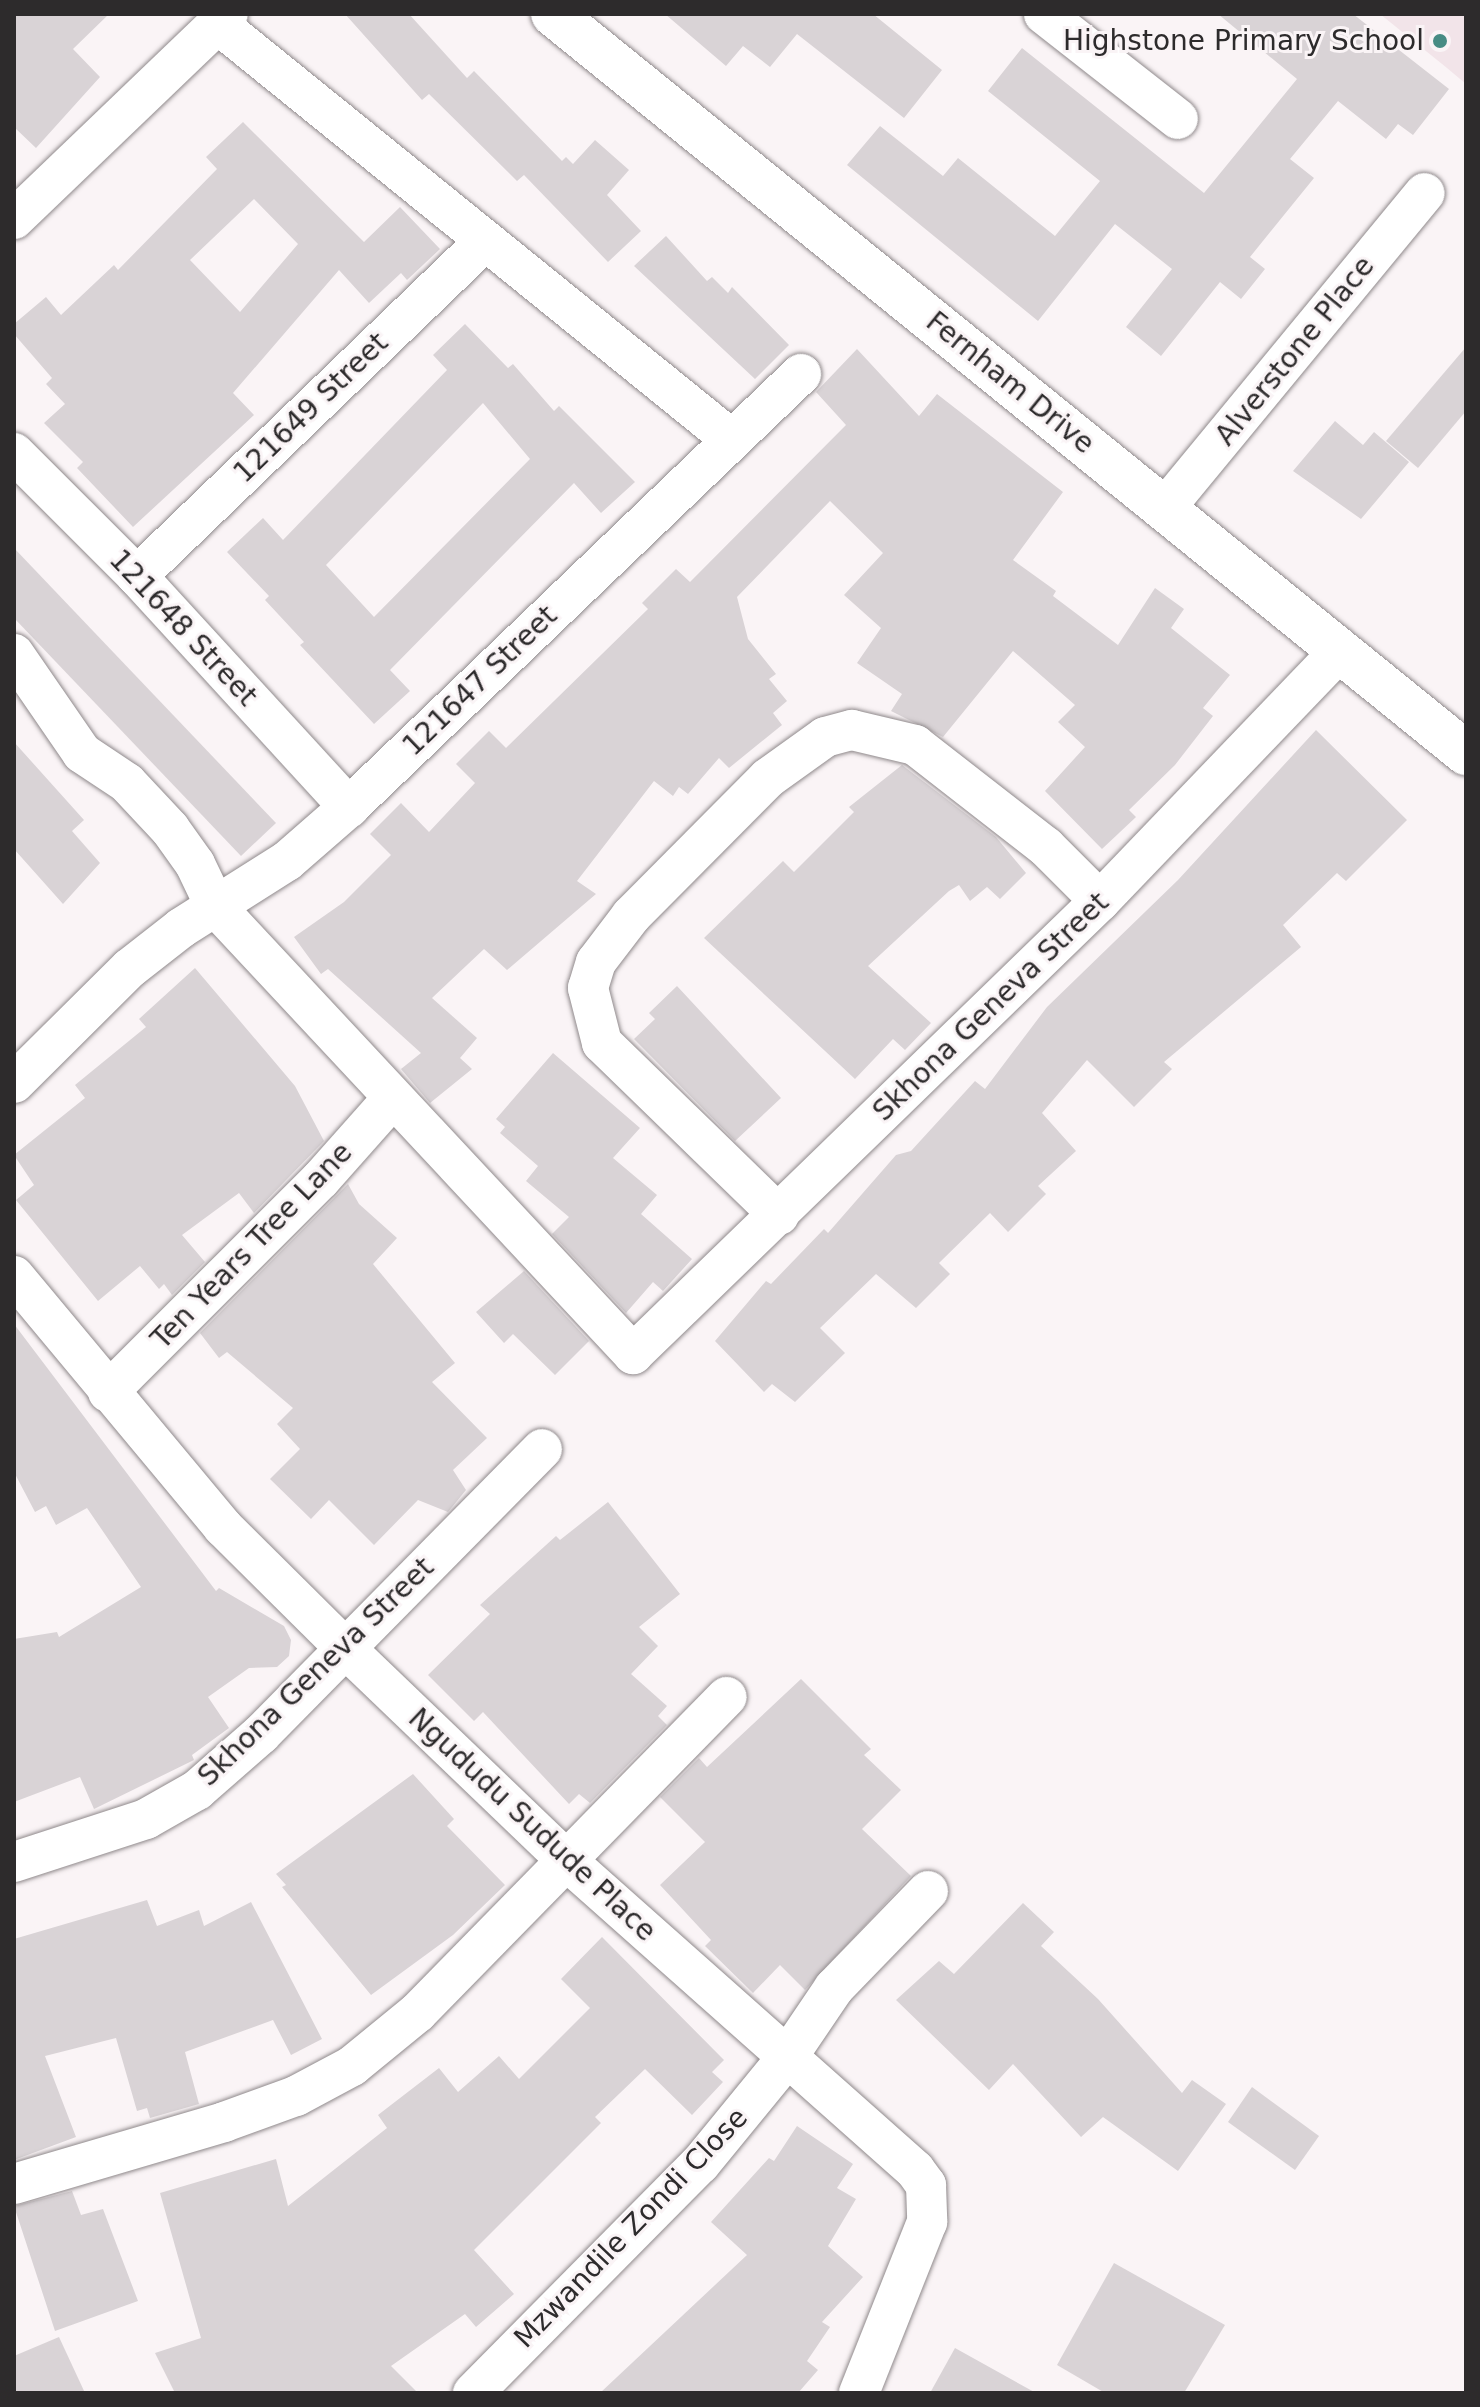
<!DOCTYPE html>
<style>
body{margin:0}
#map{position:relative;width:1480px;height:2407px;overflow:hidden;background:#faf4f6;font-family:"DejaVu Sans",sans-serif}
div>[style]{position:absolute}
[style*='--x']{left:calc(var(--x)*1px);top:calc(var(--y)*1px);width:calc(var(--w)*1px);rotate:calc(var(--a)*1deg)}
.built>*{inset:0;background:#f2e4e9}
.building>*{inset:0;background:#d9d3d6}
.roads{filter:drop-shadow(0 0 2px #8f898b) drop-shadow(0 0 2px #8f898b)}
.street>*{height:40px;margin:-20px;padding:0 20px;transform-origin:20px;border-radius:20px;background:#fff}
.secondary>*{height:44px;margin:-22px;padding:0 22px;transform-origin:22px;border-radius:22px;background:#fff}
.dots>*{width:22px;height:22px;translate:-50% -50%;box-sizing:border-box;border:4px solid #faf4f6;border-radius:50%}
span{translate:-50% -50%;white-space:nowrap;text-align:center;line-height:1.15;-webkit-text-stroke:6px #faf4f6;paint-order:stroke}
.poi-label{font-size:28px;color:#2d2b2c}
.right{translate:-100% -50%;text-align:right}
.street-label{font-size:28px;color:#2d2b2c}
.frame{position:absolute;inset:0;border:16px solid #2d2b2c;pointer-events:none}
</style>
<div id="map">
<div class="built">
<i style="clip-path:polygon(1380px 14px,1466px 14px,1466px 84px,1447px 68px)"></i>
</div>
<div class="building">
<i style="clip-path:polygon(14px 14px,109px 14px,73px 49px,100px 77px,36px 148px,14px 127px)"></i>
<i style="clip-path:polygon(345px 14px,409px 14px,467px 78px,474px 71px,562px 161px,566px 157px,573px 164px,595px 140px,629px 170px,607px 195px,641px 231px,608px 262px,524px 175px,517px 181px,429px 94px,422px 100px)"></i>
<i style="clip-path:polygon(665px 14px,873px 14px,942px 70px,904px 118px,797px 34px,770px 67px,743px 46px,726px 66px)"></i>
<i style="clip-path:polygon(1218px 14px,1353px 14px,1449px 89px,1413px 135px,1398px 124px,1386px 139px,1338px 101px,1290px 159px,1314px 178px,1250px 257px,1265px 269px,1241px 299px,1220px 282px,1161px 356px,1126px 327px,1172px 269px,1115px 224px,1038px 321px,847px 165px,880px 126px,943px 176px,958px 158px,1055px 236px,1100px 181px,988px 91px,1022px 48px,1204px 193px,1297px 79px)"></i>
<i style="clip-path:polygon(evenodd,243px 122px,364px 242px,400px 207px,440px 249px,407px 280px,401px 273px,369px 303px,339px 270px,233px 393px,254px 415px,133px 527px,77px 468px,83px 462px,44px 423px,65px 404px,46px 384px,52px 378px,14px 334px,14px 324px,46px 297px,61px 315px,114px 265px,118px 270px,217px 169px,206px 157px,243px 122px,254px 199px,298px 244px,240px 312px,190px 260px,254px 199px)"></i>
<i style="clip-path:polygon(666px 236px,707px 281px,712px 277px,728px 293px,732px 287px,789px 345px,755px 379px,634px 266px)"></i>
<i style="clip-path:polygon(evenodd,465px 324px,508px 368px,513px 364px,554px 411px,559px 406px,635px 482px,601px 513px,574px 483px,390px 670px,410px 691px,374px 724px,300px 645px,304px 642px,265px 600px,269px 596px,227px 552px,263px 518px,283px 540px,447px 370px,433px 355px,465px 324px,483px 403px,530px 459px,374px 617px,326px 565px,483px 403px)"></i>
<i style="clip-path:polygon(1466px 347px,1466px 411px,1418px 468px,1386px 441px)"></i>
<i style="clip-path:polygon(857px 349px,919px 416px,937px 394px,1063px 492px,1013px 560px,1056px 591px,1053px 596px,1118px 645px,1155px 588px,1184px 609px,1171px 628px,1230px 675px,1203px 708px,1213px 716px,1175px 765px,1129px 810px,1136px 817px,1102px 849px,1045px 791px,1085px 747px,1058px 722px,1075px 705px,1013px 651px,943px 737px,891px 711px,902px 694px,857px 663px,881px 628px,844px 595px,883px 553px,830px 501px,737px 597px,748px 639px,776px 674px,769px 679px,787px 701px,773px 713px,782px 725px,729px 768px,719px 758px,688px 794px,679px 787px,673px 796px,654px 781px,577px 881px,596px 894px,507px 970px,484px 949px,432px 998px,477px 1038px,460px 1058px,472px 1069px,430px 1103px,401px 1069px,421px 1053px,328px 969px,321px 974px,294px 937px,344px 902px,391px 855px,370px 834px,401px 803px,429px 832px,475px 783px,456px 764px,489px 731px,506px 748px,648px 609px,642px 603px,676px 569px,690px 582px,846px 425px,816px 392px)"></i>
<i style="clip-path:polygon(1335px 421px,1363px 445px,1374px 432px,1409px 462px,1361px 519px,1293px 471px)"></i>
<i style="clip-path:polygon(14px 548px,276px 823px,241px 856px,14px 618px)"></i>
<i style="clip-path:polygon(1316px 730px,1407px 820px,1346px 881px,1337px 873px,1283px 925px,1301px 947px,1164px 1062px,1172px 1069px,1134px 1107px,1087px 1060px,1042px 1113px,1076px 1151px,1038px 1186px,1046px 1194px,1008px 1232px,990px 1213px,939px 1263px,950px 1274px,916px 1308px,876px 1274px,820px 1328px,845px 1353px,795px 1402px,772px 1384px,764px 1392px,715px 1341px,766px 1281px,771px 1284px,824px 1229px,828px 1233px,896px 1155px,911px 1151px,975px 1081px,985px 1089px,1047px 1007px,1178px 880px)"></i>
<i style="clip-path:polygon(14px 742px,84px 820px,72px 831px,100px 863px,63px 904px,14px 849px)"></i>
<i style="clip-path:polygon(902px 765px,996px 837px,1026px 873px,1000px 899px,987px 887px,970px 901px,959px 885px,949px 891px,868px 966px,931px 1023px,905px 1050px,893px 1039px,855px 1079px,704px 938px,783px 861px,794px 872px,854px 812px,849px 807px)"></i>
<i style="clip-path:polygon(195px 968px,295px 1086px,324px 1141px,254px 1213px,239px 1193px,182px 1235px,205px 1262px,172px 1295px,164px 1284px,159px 1289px,140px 1266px,98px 1301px,16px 1200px,34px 1185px,14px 1155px,85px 1098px,75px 1085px,146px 1027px,139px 1019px)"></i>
<i style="clip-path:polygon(677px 986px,781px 1098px,735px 1141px,634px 1039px,655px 1019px,649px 1013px)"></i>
<i style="clip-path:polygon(553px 1053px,640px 1128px,613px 1158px,657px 1195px,641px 1214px,692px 1259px,663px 1291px,653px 1282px,626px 1313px,552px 1234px,569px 1217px,526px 1181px,538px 1166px,500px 1133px,505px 1127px,496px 1119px)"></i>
<i style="clip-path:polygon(348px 1184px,359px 1204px,397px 1238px,373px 1264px,455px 1363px,432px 1382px,487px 1438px,453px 1470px,466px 1490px,448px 1512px,418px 1500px,374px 1545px,329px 1500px,311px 1519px,270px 1479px,300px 1449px,277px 1424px,293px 1408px,227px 1352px,219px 1358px,200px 1333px)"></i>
<i style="clip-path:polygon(524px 1271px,589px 1341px,555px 1375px,513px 1334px,504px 1343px,476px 1312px)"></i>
<i style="clip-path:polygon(14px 1324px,216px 1591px,219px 1588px,284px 1626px,291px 1640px,289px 1656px,277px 1667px,249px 1668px,208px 1697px,229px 1728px,192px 1755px,194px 1760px,94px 1809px,80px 1777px,14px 1802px,14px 1639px,57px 1632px,59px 1637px,141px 1587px,87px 1508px,56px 1525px,46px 1506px,35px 1512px,14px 1472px)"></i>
<i style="clip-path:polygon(608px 1502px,680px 1594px,639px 1627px,658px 1646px,631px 1674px,667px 1706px,658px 1716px,667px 1725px,590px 1803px,579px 1794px,569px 1804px,483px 1712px,474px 1721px,428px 1675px,490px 1614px,480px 1605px,556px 1536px,560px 1540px)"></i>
<i style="clip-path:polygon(801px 1679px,871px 1749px,864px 1755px,901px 1790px,862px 1829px,911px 1876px,805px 1990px,780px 1965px,753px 1993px,705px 1946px,711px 1940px,660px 1885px,705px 1842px,660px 1797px,699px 1758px,707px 1767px)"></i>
<i style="clip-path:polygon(413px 1774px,454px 1819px,447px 1826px,505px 1885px,453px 1935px,371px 1995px,282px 1887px,286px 1885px,276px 1874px)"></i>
<i style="clip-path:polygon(147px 1900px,157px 1926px,199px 1910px,204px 1926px,251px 1902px,322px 2039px,291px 2055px,273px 2020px,185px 2052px,199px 2104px,150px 2118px,147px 2108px,137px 2111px,116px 2038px,45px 2056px,76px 2137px,14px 2160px,14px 1939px)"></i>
<i style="clip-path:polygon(1023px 1903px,1054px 1932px,1041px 1946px,1098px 1999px,1182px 2093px,1192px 2080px,1226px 2104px,1178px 2171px,1103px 2117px,1081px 2137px,1013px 2064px,989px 2090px,896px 2000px,939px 1961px,954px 1974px)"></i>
<i style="clip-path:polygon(602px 1937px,724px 2060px,712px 2072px,723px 2082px,692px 2115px,645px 2069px,595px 2117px,601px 2123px,474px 2250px,514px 2294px,476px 2327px,465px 2314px,391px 2366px,418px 2393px,175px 2393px,155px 2353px,201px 2338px,160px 2193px,276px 2159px,288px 2206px,387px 2128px,378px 2115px,439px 2068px,458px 2092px,499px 2056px,519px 2079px,590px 2008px,561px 1979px)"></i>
<i style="clip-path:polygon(1252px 2087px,1319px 2136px,1295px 2170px,1228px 2122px)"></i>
<i style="clip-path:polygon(797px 2126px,853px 2164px,837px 2188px,856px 2199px,828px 2246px,863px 2277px,822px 2322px,830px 2327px,807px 2361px,818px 2370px,798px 2393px,600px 2393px,747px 2255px,711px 2222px,769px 2158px,774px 2161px)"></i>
<i style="clip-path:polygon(72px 2191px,81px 2215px,103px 2209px,138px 2301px,55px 2331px,14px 2206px)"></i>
<i style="clip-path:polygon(1114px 2263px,1225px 2325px,1184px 2393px,1105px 2393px,1057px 2365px)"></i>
<i style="clip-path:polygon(59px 2337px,85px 2393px,14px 2393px,14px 2356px)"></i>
<i style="clip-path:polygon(955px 2348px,1036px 2393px,930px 2393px)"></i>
</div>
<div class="roads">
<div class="street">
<i style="--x:1044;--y:14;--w:170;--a:38.1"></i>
<i style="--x:218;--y:24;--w:661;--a:38.98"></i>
<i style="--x:14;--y:219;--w:296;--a:-43.8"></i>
<i style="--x:14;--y:453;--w:174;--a:45"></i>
<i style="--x:137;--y:576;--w:314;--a:47.5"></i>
<i style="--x:1165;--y:508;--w:408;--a:-50.5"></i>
<i style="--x:137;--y:576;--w:483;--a:-43.9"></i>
<i style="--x:14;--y:654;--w:120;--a:55.5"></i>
<i style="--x:82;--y:753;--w:54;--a:33.7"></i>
<i style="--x:127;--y:783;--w:63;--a:46.9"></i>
<i style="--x:170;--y:829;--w:43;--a:54.5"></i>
<i style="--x:195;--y:864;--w:47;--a:64.5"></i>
<i style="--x:215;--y:906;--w:613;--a:46.98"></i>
<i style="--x:633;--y:1354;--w:651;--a:-44.13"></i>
<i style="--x:1100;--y:901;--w:347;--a:-46.2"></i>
<i style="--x:14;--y:1083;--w:163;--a:-44.8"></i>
<i style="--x:130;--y:968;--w:65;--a:-38.1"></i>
<i style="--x:181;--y:928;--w:125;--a:-32.3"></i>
<i style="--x:287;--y:861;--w:82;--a:-41.1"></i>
<i style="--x:349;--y:807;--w:626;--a:-43.77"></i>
<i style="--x:779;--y:1215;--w:247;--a:-135.8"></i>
<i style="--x:602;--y:1043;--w:57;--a:-104.3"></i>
<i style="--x:588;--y:988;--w:27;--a:-73"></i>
<i style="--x:596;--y:962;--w:58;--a:-52.7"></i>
<i style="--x:631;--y:916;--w:194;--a:-45.2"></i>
<i style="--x:768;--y:778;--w:70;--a:-35.7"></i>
<i style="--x:825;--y:737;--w:28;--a:-15"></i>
<i style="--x:852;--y:730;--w:65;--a:13.4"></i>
<i style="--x:915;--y:745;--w:166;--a:37.9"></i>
<i style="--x:1046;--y:847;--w:76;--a:45"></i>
<i style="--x:14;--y:1276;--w:327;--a:50.2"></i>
<i style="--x:223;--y:1527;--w:169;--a:44.8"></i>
<i style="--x:343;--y:1646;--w:310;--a:43.8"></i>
<i style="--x:567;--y:1861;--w:465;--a:41.6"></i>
<i style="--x:915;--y:2170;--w:19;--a:54"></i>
<i style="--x:926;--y:2185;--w:37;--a:88"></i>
<i style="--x:927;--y:2222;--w:184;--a:111.7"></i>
<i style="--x:108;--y:1392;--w:301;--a:-45"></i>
<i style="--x:321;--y:1179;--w:108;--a:-48.4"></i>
<i style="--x:14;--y:1862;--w:139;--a:-18"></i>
<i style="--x:146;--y:1819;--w:59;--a:-29.6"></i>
<i style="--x:197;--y:1790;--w:85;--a:-41.2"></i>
<i style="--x:261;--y:1734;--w:400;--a:-45.4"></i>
<i style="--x:14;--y:2184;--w:219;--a:-16.4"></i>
<i style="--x:224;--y:2122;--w:77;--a:-19.9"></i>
<i style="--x:296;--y:2096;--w:64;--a:-28.2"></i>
<i style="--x:352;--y:2066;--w:85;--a:-39.3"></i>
<i style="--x:418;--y:2012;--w:441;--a:-45.6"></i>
<i style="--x:473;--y:2393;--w:322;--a:-45.3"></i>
<i style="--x:700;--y:2164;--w:136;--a:-50.7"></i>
<i style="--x:786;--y:2059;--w:86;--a:-55.9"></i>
<i style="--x:834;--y:1988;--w:135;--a:-45.9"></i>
</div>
<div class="secondary">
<i style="--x:553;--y:14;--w:1175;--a:38.99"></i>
</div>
</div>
<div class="dots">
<i style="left:1440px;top:41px;background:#478c84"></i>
</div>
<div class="poi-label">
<span class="right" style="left:1424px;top:41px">Highstone Primary School</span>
</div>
<div class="street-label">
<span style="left:1295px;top:351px;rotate:-51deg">Alverstone Place</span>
<span style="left:1010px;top:383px;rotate:39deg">Fernham Drive</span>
<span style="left:311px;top:408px;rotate:-44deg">121649 Street</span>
<span style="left:183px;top:628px;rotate:47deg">121648 Street</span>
<span style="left:480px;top:681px;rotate:-44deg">121647 Street</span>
<span style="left:991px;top:1007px;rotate:-44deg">Skhona Geneva Street</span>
<span style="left:252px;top:1246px;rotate:-46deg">Ten Years Tree Lane</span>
<span style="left:316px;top:1672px;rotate:-44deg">Skhona Geneva Street</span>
<span style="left:532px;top:1825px;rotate:43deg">Ngududu Sudude Place</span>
<span style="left:631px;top:2228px;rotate:-46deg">Mzwandile Zondi Close</span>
</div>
<div class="frame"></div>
</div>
